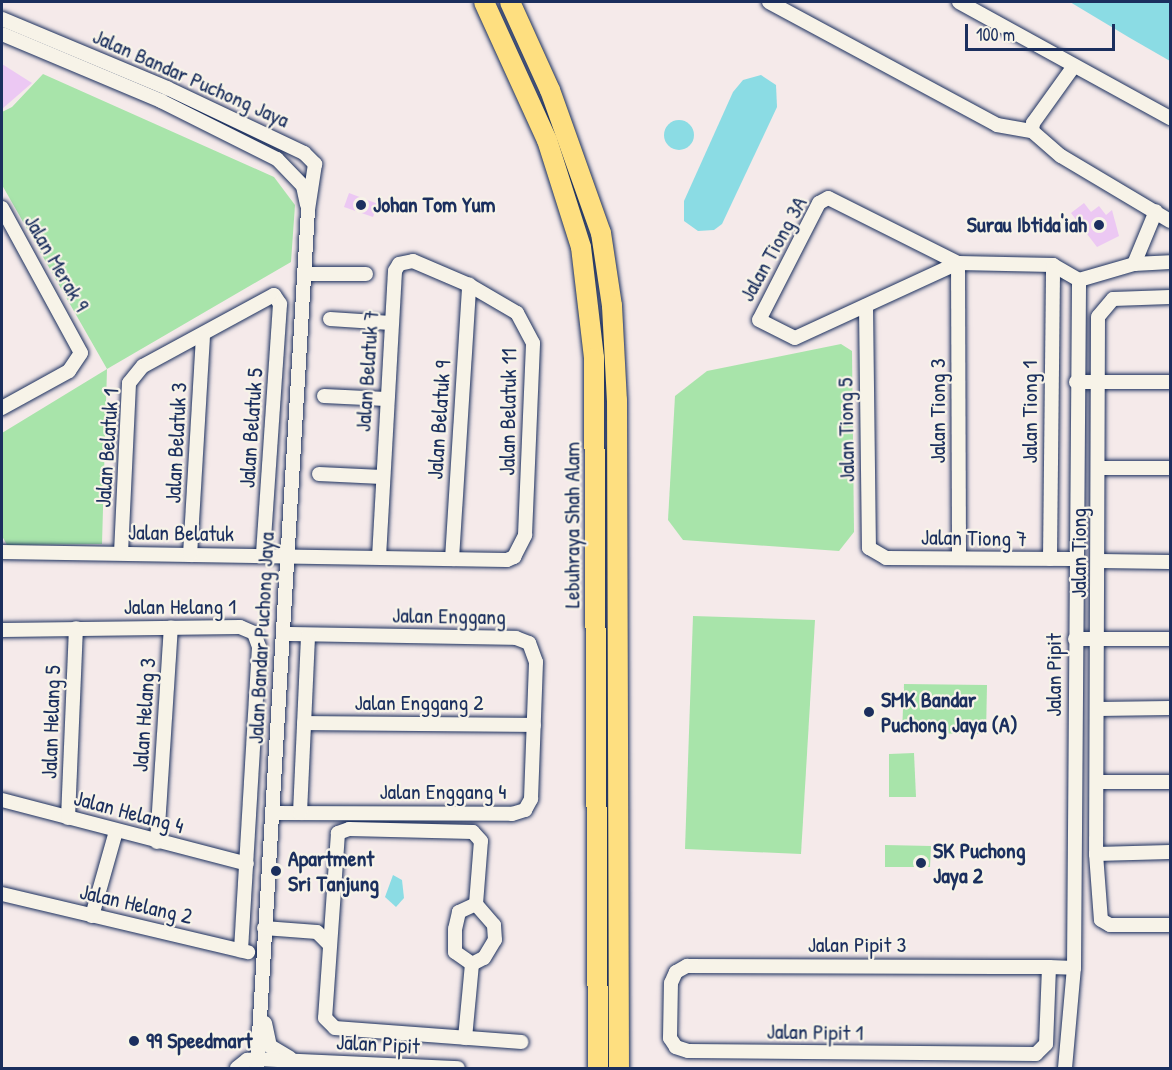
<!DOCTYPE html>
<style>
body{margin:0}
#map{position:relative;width:1172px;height:1070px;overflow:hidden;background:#f5eaea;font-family:"Patrick Hand",sans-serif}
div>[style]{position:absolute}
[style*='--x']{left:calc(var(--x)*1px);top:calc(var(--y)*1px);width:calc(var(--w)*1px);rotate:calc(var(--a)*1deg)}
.green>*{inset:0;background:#a8e4aa}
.water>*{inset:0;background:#8bdce4}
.round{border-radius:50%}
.building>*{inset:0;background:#ecc8f3}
.roads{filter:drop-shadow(0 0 2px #1b2f5e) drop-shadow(0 0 2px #1b2f5e)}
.minor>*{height:14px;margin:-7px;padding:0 7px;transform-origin:7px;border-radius:7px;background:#f7f3e8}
.highway>*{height:20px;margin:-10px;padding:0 10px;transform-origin:10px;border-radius:10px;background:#fedf80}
.dots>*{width:16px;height:16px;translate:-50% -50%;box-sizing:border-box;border:3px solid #f7f3e8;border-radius:50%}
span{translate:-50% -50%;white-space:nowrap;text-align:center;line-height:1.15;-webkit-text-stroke:4.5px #f7f3e8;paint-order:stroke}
.street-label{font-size:22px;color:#1b2f5e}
.poi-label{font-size:22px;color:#1b2f5e;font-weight:700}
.left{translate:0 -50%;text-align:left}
.right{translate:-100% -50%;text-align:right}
.frame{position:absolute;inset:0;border:3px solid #1b2f5e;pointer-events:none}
.scale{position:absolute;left:965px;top:24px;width:150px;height:27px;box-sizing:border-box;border:3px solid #1b2f5e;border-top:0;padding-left:8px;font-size:18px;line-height:21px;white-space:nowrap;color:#1b2f5e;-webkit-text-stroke:4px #f7f3e8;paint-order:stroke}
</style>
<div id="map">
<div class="green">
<i style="clip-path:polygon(43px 74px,274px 177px,295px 205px,291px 262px,107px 369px,102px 544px,7px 545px,2px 536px,2px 433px,107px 369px,2px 185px,2px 112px,12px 107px)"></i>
<i style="clip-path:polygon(841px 344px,852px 351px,854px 532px,839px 551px,683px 540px,668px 520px,675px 396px,707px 371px)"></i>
<i style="clip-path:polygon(693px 616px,815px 620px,801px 854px,685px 849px)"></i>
<i style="clip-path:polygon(904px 684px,987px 685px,986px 734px,902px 733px)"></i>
<i style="clip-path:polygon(914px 753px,916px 797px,889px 797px,889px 754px)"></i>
<i style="clip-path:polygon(885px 845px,931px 846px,930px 867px,885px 867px)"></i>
</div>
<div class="water">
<i style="clip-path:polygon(1070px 2px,1170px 2px,1170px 61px,1130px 38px)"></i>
<i style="clip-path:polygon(761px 75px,776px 85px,777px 107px,722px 224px,714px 230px,698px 231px,684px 221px,684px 201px,733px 92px,743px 80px)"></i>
<i class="round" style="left:664px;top:120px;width:30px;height:30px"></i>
<i style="clip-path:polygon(393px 875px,402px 880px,404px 898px,396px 907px,385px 897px)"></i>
</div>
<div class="building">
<i style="clip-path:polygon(2px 64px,32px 83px,2px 109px)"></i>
<i style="clip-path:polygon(349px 193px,378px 204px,373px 217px,344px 207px)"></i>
<i style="clip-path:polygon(1084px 203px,1091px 212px,1099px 206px,1106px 215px,1112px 210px,1119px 236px,1097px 247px,1071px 213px)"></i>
</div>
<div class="roads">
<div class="minor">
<i style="--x:769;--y:2;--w:259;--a:28.3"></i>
<i style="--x:997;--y:125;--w:36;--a:10"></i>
<i style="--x:959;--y:2;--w:241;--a:28.8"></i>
<i style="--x:2;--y:19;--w:179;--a:22.7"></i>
<i style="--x:167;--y:88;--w:152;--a:25.4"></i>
<i style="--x:304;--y:153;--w:16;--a:45"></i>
<i style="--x:315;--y:164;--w:47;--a:98.7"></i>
<i style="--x:308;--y:210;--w:860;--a:93.4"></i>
<i style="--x:2;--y:34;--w:173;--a:22.8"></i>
<i style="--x:161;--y:101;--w:130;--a:26.6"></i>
<i style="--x:277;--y:159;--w:37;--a:46"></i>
<i style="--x:303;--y:186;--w:19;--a:78"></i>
<i style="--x:1074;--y:66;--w:70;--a:125.7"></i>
<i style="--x:1033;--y:123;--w:8;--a:97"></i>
<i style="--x:1032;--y:131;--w:38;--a:41"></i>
<i style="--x:1061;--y:156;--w:127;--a:30.8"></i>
<i style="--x:2;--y:208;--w:165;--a:61.4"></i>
<i style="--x:81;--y:353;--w:22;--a:124"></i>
<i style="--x:69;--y:371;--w:77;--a:151.1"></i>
<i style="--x:958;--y:263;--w:145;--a:-153.4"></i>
<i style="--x:828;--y:198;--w:10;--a:151"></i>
<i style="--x:819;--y:203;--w:131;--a:117.1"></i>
<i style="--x:759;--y:320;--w:40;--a:26.6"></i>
<i style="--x:795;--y:338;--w:179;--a:-24.7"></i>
<i style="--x:958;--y:263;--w:95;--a:1.2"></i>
<i style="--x:1053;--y:265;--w:30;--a:30"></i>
<i style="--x:958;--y:263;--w:295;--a:89.8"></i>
<i style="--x:1134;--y:264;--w:57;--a:-67.5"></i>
<i style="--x:304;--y:274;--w:62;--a:0"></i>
<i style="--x:1170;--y:297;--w:57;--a:178"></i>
<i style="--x:1113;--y:299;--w:23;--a:130"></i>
<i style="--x:1098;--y:317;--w:537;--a:90.21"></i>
<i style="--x:1096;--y:854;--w:66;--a:85.7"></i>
<i style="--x:1101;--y:920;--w:10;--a:29"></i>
<i style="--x:1110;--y:925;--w:60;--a:0"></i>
<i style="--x:866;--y:306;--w:242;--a:89.3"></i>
<i style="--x:869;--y:548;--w:20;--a:30"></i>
<i style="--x:886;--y:558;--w:190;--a:0.3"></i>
<i style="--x:330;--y:319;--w:61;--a:3.8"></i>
<i style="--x:1076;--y:382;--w:94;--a:0"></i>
<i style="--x:324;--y:396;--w:62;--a:2.8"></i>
<i style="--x:1100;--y:468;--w:70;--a:0"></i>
<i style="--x:319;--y:474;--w:63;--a:2.7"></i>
<i style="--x:2;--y:552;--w:505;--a:0.91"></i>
<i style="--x:507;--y:560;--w:8;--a:-23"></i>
<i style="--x:514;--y:557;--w:25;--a:-63"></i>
<i style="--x:525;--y:535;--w:192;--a:-87.6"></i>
<i style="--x:533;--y:343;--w:34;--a:-118"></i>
<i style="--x:517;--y:313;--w:56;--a:-149.7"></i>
<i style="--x:469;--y:285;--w:61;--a:-156.8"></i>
<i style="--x:413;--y:261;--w:14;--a:168"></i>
<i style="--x:399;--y:264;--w:8;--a:120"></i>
<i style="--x:395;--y:271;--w:286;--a:93.2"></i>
<i style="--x:121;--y:553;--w:170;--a:-87.3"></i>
<i style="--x:129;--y:383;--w:22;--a:-51"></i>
<i style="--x:143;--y:366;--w:149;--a:-28.5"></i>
<i style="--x:274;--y:295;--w:11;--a:56"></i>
<i style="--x:280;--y:304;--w:252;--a:93.9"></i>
<i style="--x:190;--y:555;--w:221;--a:-86.6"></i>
<i style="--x:452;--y:559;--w:275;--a:-86.4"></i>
<i style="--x:1050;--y:559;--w:294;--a:-89.4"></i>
<i style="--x:1100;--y:561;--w:70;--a:0.8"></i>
<i style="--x:2;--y:630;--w:238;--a:-0.7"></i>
<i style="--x:240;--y:627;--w:15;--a:23"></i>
<i style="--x:254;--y:633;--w:15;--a:70"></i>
<i style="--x:259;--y:647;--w:304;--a:93.4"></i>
<i style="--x:1075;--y:639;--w:95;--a:0"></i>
<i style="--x:1098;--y:709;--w:72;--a:-0.8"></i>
<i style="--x:304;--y:723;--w:230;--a:0.5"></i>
<i style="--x:1097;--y:782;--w:73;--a:0"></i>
<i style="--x:2;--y:800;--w:253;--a:14.6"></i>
<i style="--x:273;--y:813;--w:239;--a:0.2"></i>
<i style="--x:512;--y:814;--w:14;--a:-17"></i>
<i style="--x:525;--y:810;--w:13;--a:-61"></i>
<i style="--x:531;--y:799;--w:137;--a:-87.9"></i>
<i style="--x:536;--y:662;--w:20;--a:-110"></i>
<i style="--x:529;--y:643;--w:14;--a:-159"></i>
<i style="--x:516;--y:638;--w:233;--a:-179"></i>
<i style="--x:300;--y:813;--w:178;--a:-87.4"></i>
<i style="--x:68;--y:818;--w:190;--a:-87.6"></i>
<i style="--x:157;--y:842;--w:215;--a:-86.3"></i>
<i style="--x:1096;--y:854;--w:74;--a:-1.5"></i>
<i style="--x:2;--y:894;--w:253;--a:13.3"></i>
<i style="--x:476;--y:904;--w:19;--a:155"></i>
<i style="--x:459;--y:912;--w:17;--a:103"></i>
<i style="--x:455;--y:929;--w:23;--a:90"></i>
<i style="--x:455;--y:952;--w:21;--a:35"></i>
<i style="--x:472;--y:964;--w:13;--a:-27"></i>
<i style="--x:484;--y:958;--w:21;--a:-59"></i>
<i style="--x:495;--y:940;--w:15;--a:-94"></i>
<i style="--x:494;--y:925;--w:28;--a:-131"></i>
<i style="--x:476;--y:904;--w:63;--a:-85.5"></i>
<i style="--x:481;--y:841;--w:12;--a:-132"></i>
<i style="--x:473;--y:832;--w:124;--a:-178.6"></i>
<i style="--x:349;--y:829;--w:12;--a:160"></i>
<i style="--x:338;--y:833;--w:185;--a:94"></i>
<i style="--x:325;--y:1018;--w:14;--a:45"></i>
<i style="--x:335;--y:1028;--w:187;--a:4.3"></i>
<i style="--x:92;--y:916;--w:88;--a:-74.2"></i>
<i style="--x:264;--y:928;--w:53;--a:4.3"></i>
<i style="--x:317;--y:932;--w:18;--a:45"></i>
<i style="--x:1049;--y:967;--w:77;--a:92.2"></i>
<i style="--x:1046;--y:1044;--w:14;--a:135"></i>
<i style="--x:1036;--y:1054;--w:348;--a:-179.5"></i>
<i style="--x:688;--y:1051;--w:13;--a:-162"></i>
<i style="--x:676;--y:1047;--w:11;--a:-124"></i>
<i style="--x:670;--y:1038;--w:55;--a:-89"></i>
<i style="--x:671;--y:983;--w:12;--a:-66"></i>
<i style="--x:676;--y:972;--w:13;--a:-29"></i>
<i style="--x:687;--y:966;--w:311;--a:0.2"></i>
<i style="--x:998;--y:967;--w:51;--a:0"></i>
<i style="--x:1049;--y:967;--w:25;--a:2"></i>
<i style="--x:265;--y:1023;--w:24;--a:78"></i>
<i style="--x:270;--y:1046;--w:23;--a:31"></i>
<i style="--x:465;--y:1038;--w:74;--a:-84.6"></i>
<i style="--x:237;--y:1068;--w:13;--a:-39"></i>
<i style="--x:247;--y:1060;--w:10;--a:-6"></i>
<i style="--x:257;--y:1059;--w:201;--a:2.6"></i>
<i style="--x:1065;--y:1068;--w:100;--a:-84.9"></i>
<i style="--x:1074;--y:968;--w:688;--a:-89.58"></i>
<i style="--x:1079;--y:280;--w:57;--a:-16.2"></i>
<i style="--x:1134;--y:264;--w:36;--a:-3"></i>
</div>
<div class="highway">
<i style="--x:484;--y:2;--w:152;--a:65.5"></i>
<i style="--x:547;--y:140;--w:112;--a:72.4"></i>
<i style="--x:581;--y:247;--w:112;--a:83.3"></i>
<i style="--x:594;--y:358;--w:710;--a:89.68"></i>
<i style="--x:510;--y:2;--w:97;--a:65.6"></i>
<i style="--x:550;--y:90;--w:152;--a:70.4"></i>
<i style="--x:601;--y:233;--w:74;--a:81.4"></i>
<i style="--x:612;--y:306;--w:94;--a:87"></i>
<i style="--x:617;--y:400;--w:668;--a:89.83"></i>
</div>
</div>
<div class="dots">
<i style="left:361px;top:205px;background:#1b2f5e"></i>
<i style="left:1099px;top:225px;background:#1b2f5e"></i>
<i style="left:869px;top:712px;background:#1b2f5e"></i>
<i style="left:921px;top:863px;background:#1b2f5e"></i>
<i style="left:276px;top:871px;background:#1b2f5e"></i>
<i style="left:134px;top:1041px;background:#1b2f5e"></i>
</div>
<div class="street-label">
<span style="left:191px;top:78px;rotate:24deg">Jalan Bandar Puchong Jaya</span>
<span style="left:773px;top:249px;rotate:-61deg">Jalan Tiong 3A</span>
<span style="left:57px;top:263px;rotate:60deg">Jalan Merak 9</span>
<span style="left:367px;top:371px;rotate:-86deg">Jalan Belatuk 7</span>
<span style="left:938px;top:411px;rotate:-90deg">Jalan Tiong 3</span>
<span style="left:508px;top:412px;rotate:-89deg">Jalan Belatuk 11</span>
<span style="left:1030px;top:412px;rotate:-90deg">Jalan Tiong 1</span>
<span style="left:439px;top:420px;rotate:-86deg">Jalan Belatuk 9</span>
<span style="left:251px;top:428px;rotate:-86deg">Jalan Belatuk 5</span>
<span style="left:846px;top:430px;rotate:-91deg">Jalan Tiong 5</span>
<span style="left:176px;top:443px;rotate:-87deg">Jalan Belatuk 3</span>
<span style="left:107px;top:448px;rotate:-86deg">Jalan Belatuk 1</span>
<span style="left:572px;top:525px;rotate:-90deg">Lebuhraya Shah Alam</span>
<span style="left:181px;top:533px;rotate:1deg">Jalan Belatuk</span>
<span style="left:974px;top:538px;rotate:1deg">Jalan Tiong 7</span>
<span style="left:1079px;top:553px;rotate:-90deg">Jalan Tiong</span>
<span style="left:180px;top:607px">Jalan Helang 1</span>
<span style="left:449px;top:616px;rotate:1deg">Jalan Enggang</span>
<span style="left:261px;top:638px;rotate:-87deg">Jalan Bandar Puchong Jaya</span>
<span style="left:1054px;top:675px;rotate:-90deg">Jalan Pipit</span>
<span style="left:419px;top:703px">Jalan Enggang 2</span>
<span style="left:144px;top:715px;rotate:-86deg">Jalan Helang 3</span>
<span style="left:51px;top:722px;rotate:-88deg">Jalan Helang 5</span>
<span style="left:443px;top:792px">Jalan Enggang 4</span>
<span style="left:129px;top:812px;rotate:15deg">Jalan Helang 4</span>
<span style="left:136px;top:904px;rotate:13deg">Jalan Helang 2</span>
<span style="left:857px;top:945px">Jalan Pipit 3</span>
<span style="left:815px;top:1032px;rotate:1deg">Jalan Pipit 1</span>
<span style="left:378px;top:1044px;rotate:3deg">Jalan Pipit</span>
</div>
<div class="poi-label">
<span class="left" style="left:373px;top:205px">Johan Tom Yum</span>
<span class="right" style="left:1087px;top:225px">Surau Ibtida'iah</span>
<span class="left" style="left:881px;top:712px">SMK Bandar<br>Puchong Jaya (A)</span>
<span class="left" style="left:933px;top:863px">SK Puchong<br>Jaya 2</span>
<span class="left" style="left:288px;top:871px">Apartment<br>Sri Tanjung</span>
<span class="left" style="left:146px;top:1041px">99 Speedmart</span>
</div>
<div class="frame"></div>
<div class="scale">100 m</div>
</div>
